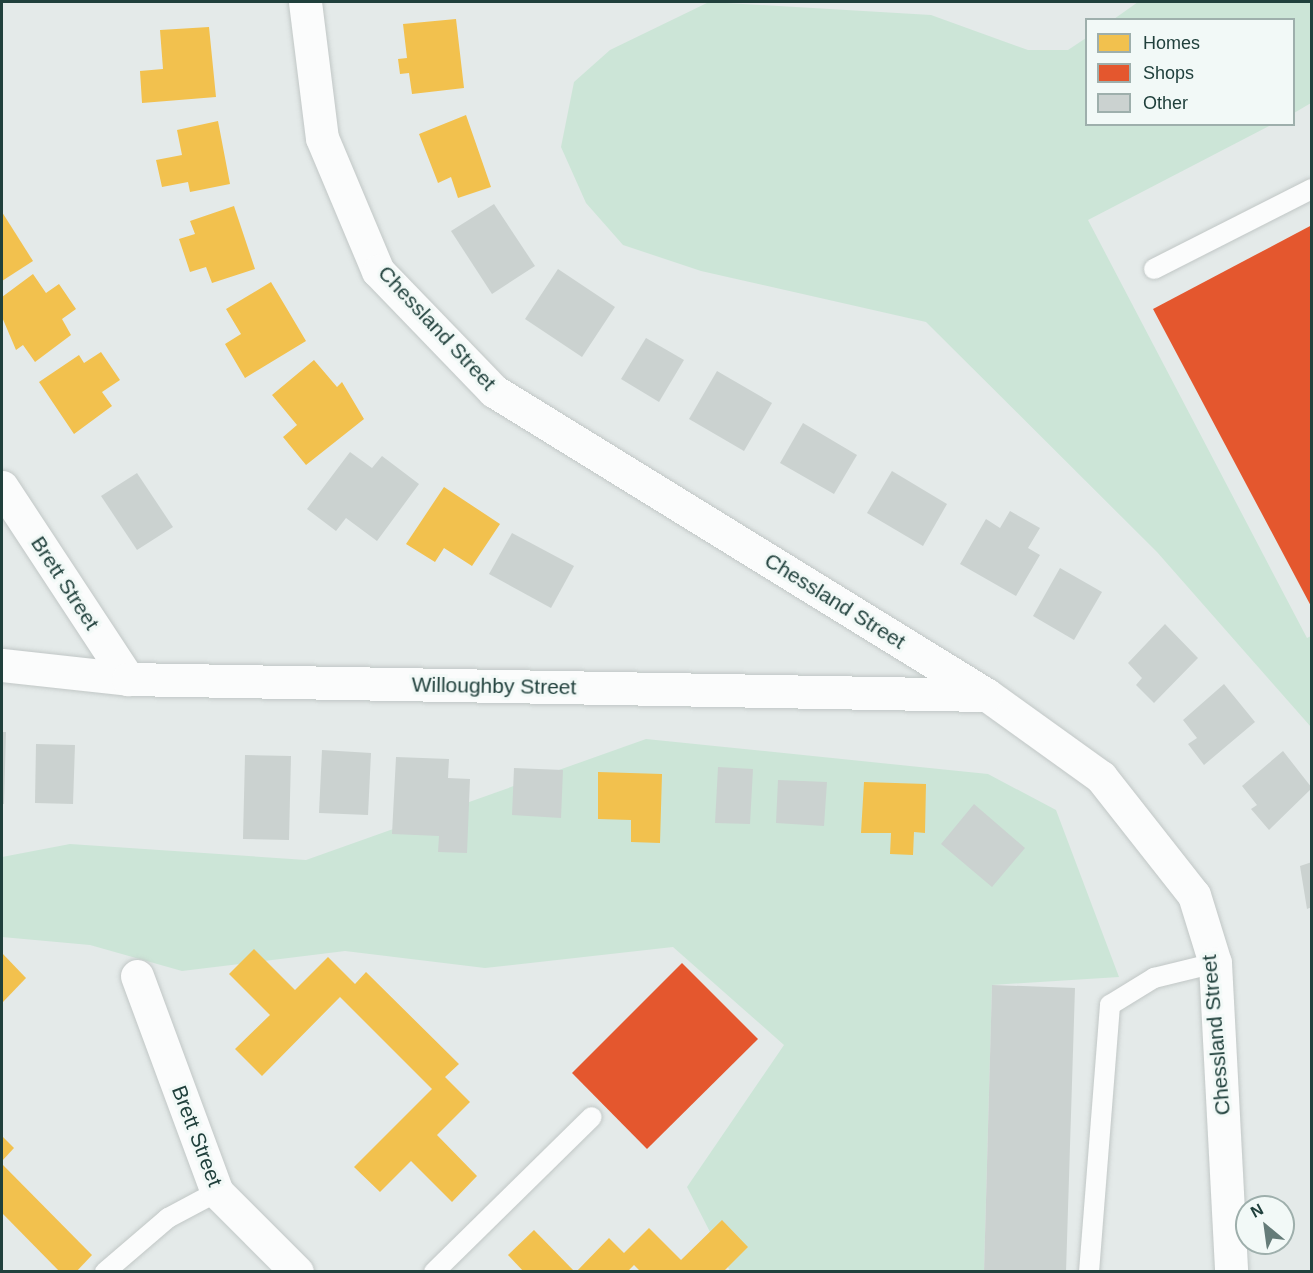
<!DOCTYPE html>
<style>
body{margin:0}
#map{position:relative;width:1313px;height:1273px;overflow:hidden;background:#e4eae9;font-family:Arial,sans-serif}
div>[style]{position:absolute}
[style*='--x']{left:calc(var(--x)*1px);top:calc(var(--y)*1px);width:calc(var(--w)*1px);rotate:calc(var(--a)*1deg)}
.green>*{inset:0;background:#cce5d7}
.homes>*{inset:0;background:#f2c14e}
.shops>*{inset:0;background:#e4572e}
.building>*{inset:0;background:#cbd2d0}
.roads{filter:drop-shadow(0 0 2px #c1c7c6) drop-shadow(0 0 2px #c1c7c6)}
.lane>*{height:20px;margin:-10px;padding:0 10px;transform-origin:10px;border-radius:10px;background:#fbfcfc}
.street>*{height:33px;margin:-16.5px;padding:0 16.5px;transform-origin:16.5px;border-radius:16.5px;background:#fbfcfc}
span{translate:-50% -50%;white-space:nowrap;text-align:center;line-height:1.15;-webkit-text-stroke:6px #f2f9f7;paint-order:stroke}
.street-label{font-size:21px;color:#20403c}
.frame{position:absolute;inset:0;border:3px solid #20403c;pointer-events:none}
.legend{position:absolute;left:1085px;top:18px;width:210px;height:108px;box-sizing:border-box;background:#f2f9f7;border:2px solid #9eafac;margin:0;padding:8px 10px;list-style:none;font-size:18px;color:#20403c}
.legend li{display:flex;align-items:center;gap:12px;height:30px}
.legend b{width:30px;border:2px solid #9eafac}
.north{position:absolute;left:1235px;top:1195px;width:60px;height:60px;box-sizing:border-box;background:#f2f9f7;border:2px solid #9eafac;border-radius:50%;rotate:331deg;font-size:16px;font-weight:700;line-height:24px;text-align:center;color:#20403c}
.north::after{content:'';display:block;margin:auto;width:21px;height:27px;background:#657c79;clip-path:polygon(50% 0,100% 100%,50% 72%,0 100%)}
</style>
<div id="map">
<div class="green">
<i style="clip-path:polygon(709px 2px,931px 15px,1028px 50px,1068px 50px,1086px 38px,1086px 124px,1271px 125px,1088px 220px,1307px 638px,1311px 636px,1311px 727px,1157px 552px,926px 322px,701px 271px,623px 245px,586px 203px,561px 147px,574px 82px,610px 50px)"></i>
<i style="clip-path:polygon(1138px 2px,1311px 2px,1311px 103px,1294px 113px,1294px 20px,1114px 19px)"></i>
<i style="clip-path:polygon(646px 739px,988px 774px,1056px 810px,1119px 977px,992px 985px,984px 1271px,730px 1271px,687px 1187px,784px 1045px,673px 947px,485px 968px,345px 951px,182px 971px,90px 945px,2px 937px,2px 857px,70px 844px,306px 860px)"></i>
</div>
<div class="homes">
<i style="clip-path:polygon(456px 19px,464px 88px,412px 94px,409px 73px,400px 74px,398px 59px,407px 58px,403px 24px)"></i>
<i style="clip-path:polygon(209px 27px,216px 97px,142px 103px,140px 71px,163px 69px,160px 30px)"></i>
<i style="clip-path:polygon(466px 115px,491px 187px,458px 198px,451px 177px,438px 183px,419px 134px)"></i>
<i style="clip-path:polygon(218px 121px,230px 184px,190px 192px,188px 182px,162px 187px,156px 160px,182px 155px,177px 130px)"></i>
<i style="clip-path:polygon(234px 206px,255px 269px,212px 283px,206px 267px,190px 272px,179px 239px,195px 234px,190px 221px)"></i>
<i style="clip-path:polygon(2px 212px,33px 261px,2px 281px)"></i>
<i style="clip-path:polygon(33px 274px,46px 293px,59px 284px,76px 309px,62px 319px,71px 335px,35px 362px,23px 345px,16px 350px,2px 317px,2px 297px)"></i>
<i style="clip-path:polygon(271px 282px,306px 341px,245px 378px,225px 344px,241px 334px,226px 309px)"></i>
<i style="clip-path:polygon(101px 352px,120px 380px,102px 392px,112px 406px,74px 434px,39px 382px,79px 355px,84px 363px)"></i>
<i style="clip-path:polygon(314px 360px,337px 387px,342px 382px,364px 419px,306px 465px,283px 437px,297px 425px,272px 395px)"></i>
<i style="clip-path:polygon(444px 487px,500px 524px,472px 566px,444px 548px,435px 562px,406px 544px)"></i>
<i style="clip-path:polygon(598px 772px,662px 774px,660px 843px,631px 842px,631px 820px,598px 819px)"></i>
<i style="clip-path:polygon(864px 782px,926px 784px,925px 833px,914px 832px,913px 855px,890px 854px,891px 833px,861px 833px)"></i>
<i style="clip-path:polygon(254px 949px,295px 990px,328px 957px,355px 984px,366px 972px,459px 1064px,445px 1077px,470px 1102px,437px 1135px,477px 1176px,452px 1202px,411px 1161px,380px 1192px,354px 1167px,432px 1089px,340px 997px,262px 1076px,235px 1049px,270px 1015px,229px 974px)"></i>
<i style="clip-path:polygon(2px 953px,26px 978px,2px 1003px)"></i>
<i style="clip-path:polygon(2px 1136px,14px 1148px,2px 1161px)"></i>
<i style="clip-path:polygon(2px 1164px,92px 1255px,76px 1272px,60px 1272px,2px 1213px)"></i>
<i style="clip-path:polygon(722px 1220px,748px 1247px,723px 1272px,641px 1272px,634px 1265px,627px 1272px,576px 1272px,609px 1238px,624px 1253px,649px 1228px,681px 1260px)"></i>
<i style="clip-path:polygon(534px 1230px,575px 1272px,524px 1272px,508px 1255px)"></i>
</div>
<div class="shops">
<i style="clip-path:polygon(1312px 225px,1312px 608px,1153px 309px)"></i>
<i style="clip-path:polygon(682px 963px,758px 1039px,647px 1149px,572px 1073px)"></i>
</div>
<div class="building">
<i style="clip-path:polygon(494px 204px,535px 266px,492px 294px,451px 231px)"></i>
<i style="clip-path:polygon(558px 269px,615px 307px,582px 357px,525px 319px)"></i>
<i style="clip-path:polygon(646px 338px,684px 360px,659px 402px,621px 379px)"></i>
<i style="clip-path:polygon(717px 371px,772px 403px,744px 451px,689px 419px)"></i>
<i style="clip-path:polygon(803px 423px,857px 455px,834px 494px,780px 463px)"></i>
<i style="clip-path:polygon(350px 452px,372px 468px,382px 456px,419px 484px,377px 541px,346px 518px,336px 531px,307px 509px)"></i>
<i style="clip-path:polygon(892px 471px,947px 504px,923px 546px,867px 513px)"></i>
<i style="clip-path:polygon(137px 473px,173px 527px,137px 550px,101px 496px)"></i>
<i style="clip-path:polygon(1010px 511px,1040px 528px,1028px 548px,1040px 555px,1016px 596px,960px 564px,986px 519px,1000px 528px)"></i>
<i style="clip-path:polygon(512px 533px,574px 566px,551px 608px,489px 574px)"></i>
<i style="clip-path:polygon(1060px 568px,1102px 592px,1074px 640px,1033px 616px)"></i>
<i style="clip-path:polygon(1165px 624px,1198px 658px,1154px 703px,1136px 685px,1142px 678px,1128px 663px)"></i>
<i style="clip-path:polygon(1224px 684px,1255px 722px,1204px 765px,1188px 744px,1197px 738px,1183px 720px)"></i>
<i style="clip-path:polygon(2px 732px,6px 732px,4px 804px,2px 804px)"></i>
<i style="clip-path:polygon(36px 744px,75px 745px,73px 804px,35px 803px)"></i>
<i style="clip-path:polygon(322px 750px,371px 753px,368px 815px,319px 813px)"></i>
<i style="clip-path:polygon(1283px 751px,1312px 788px,1269px 830px,1251px 809px,1257px 805px,1242px 786px)"></i>
<i style="clip-path:polygon(245px 755px,291px 756px,289px 840px,243px 839px)"></i>
<i style="clip-path:polygon(396px 757px,449px 759px,448px 778px,470px 779px,467px 853px,438px 852px,439px 836px,392px 834px)"></i>
<i style="clip-path:polygon(718px 767px,753px 769px,750px 824px,715px 823px)"></i>
<i style="clip-path:polygon(514px 768px,563px 770px,561px 818px,512px 815px)"></i>
<i style="clip-path:polygon(778px 780px,827px 782px,824px 826px,776px 823px)"></i>
<i style="clip-path:polygon(974px 804px,1025px 848px,992px 887px,941px 844px)"></i>
<i style="clip-path:polygon(1312px 862px,1312px 907px,1307px 909px,1300px 866px)"></i>
<i style="clip-path:polygon(992px 985px,1075px 988px,1066px 1272px,984px 1272px)"></i>
</div>
<div class="roads">
<div class="lane">
<i style="--x:1154;--y:269;--w:177;--a:-26.9"></i>
<i style="--x:105;--y:1272;--w:83;--a:-40.6"></i>
<i style="--x:168;--y:1218;--w:55;--a:-28"></i>
<i style="--x:434;--y:1272;--w:221;--a:-44.5"></i>
<i style="--x:1089;--y:1272;--w:268;--a:-85.5"></i>
<i style="--x:1110;--y:1005;--w:52;--a:-31.5"></i>
<i style="--x:1154;--y:978;--w:63;--a:-13.8"></i>
</div>
<div class="street">
<i style="--x:305;--y:2;--w:137;--a:82.9"></i>
<i style="--x:322;--y:138;--w:144;--a:67.2"></i>
<i style="--x:378;--y:271;--w:167;--a:46"></i>
<i style="--x:494;--y:391;--w:579;--a:31.66"></i>
<i style="--x:987;--y:695;--w:140;--a:35.7"></i>
<i style="--x:1101;--y:777;--w:150;--a:51.8"></i>
<i style="--x:1194;--y:895;--w:71;--a:72.8"></i>
<i style="--x:1215;--y:963;--w:309;--a:87"></i>
<i style="--x:2;--y:487;--w:230;--a:56.7"></i>
<i style="--x:2;--y:665;--w:127;--a:6.3"></i>
<i style="--x:128;--y:679;--w:858;--a:1.07"></i>
<i style="--x:137;--y:976;--w:230;--a:69.7"></i>
<i style="--x:217;--y:1192;--w:113;--a:45"></i>
</div>
</div>
<div class="street-label">
<span style="left:437px;top:328px;rotate:47deg">Chessland Street</span>
<span style="left:65px;top:583px;rotate:57deg">Brett Street</span>
<span style="left:835px;top:601px;rotate:32deg">Chessland Street</span>
<span style="left:494px;top:686px;rotate:1deg">Willoughby Street</span>
<span style="left:1216px;top:1035px;rotate:-95deg">Chessland Street</span>
<span style="left:197px;top:1136px;rotate:69deg">Brett Street</span>
</div>
<div class="frame"></div>
<ul class="legend">
<li><b style="height:16px;background:#f2c14e"></b>Homes</li>
<li><b style="height:16px;background:#e4572e"></b>Shops</li>
<li><b style="height:16px;background:#cbd2d0"></b>Other</li>
</ul>
<div class="north">N</div>
</div>
